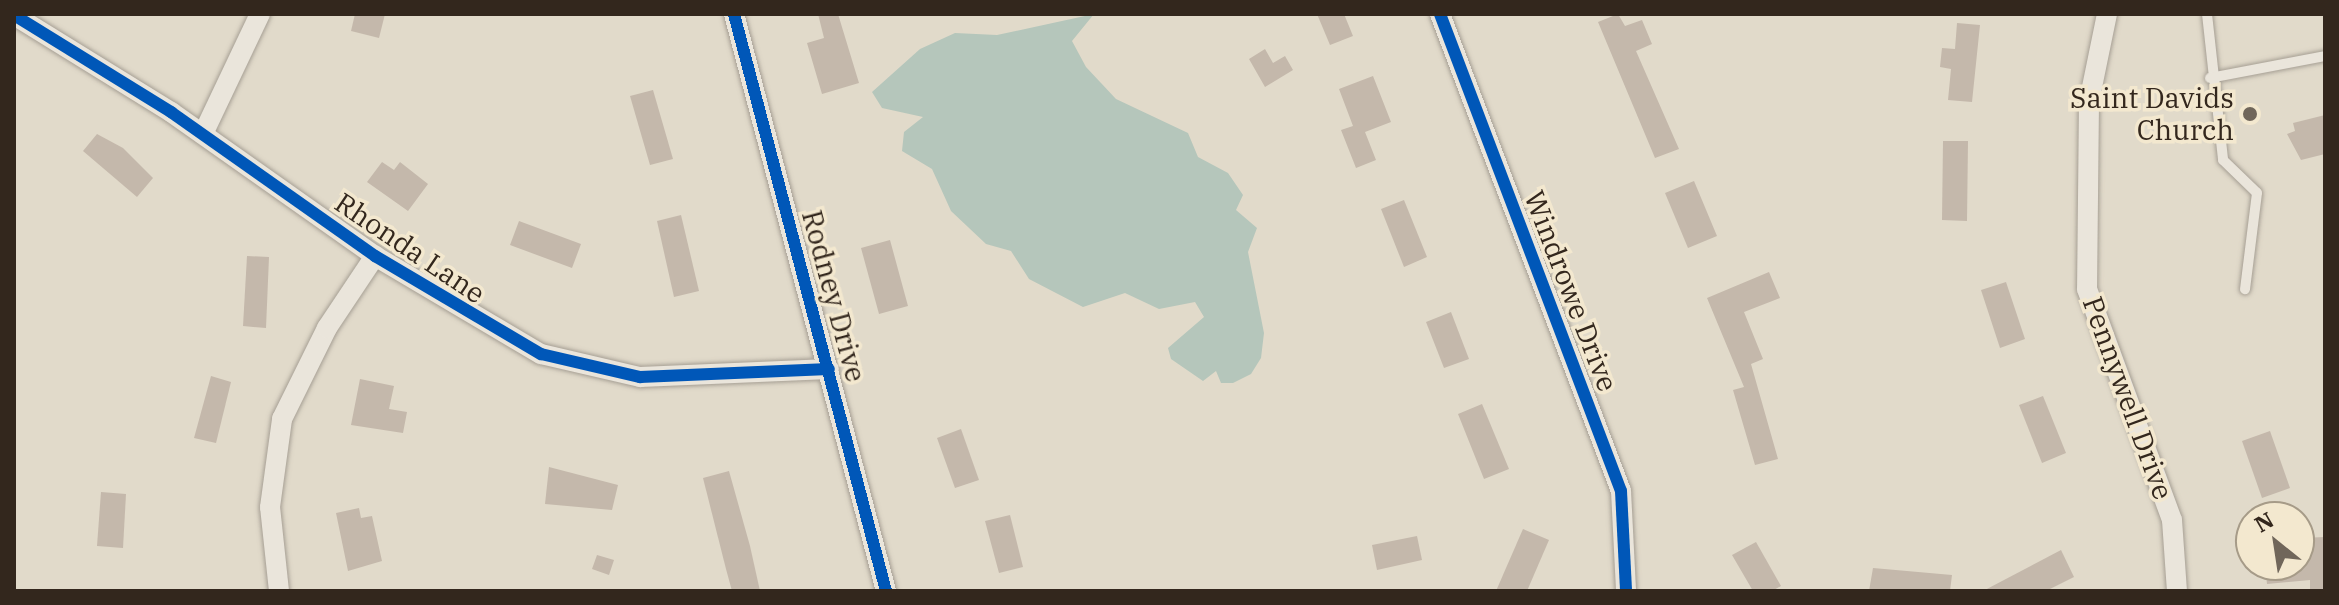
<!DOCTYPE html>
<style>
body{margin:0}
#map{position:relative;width:2339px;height:605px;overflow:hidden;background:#e1daca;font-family:"IBM Plex Serif",serif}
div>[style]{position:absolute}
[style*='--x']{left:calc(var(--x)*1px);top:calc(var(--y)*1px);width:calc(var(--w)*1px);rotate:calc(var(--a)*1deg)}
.water>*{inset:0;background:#b5c6bb}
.building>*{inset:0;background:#c4b8ab}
.roads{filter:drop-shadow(0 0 2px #a69f94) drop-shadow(0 0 2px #a69f94)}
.lane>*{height:10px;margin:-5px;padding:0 5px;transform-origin:5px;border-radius:5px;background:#eae5db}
.street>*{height:20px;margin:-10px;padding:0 10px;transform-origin:10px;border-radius:10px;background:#eae5db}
.cycleway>*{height:12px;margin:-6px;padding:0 6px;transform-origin:6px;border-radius:6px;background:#0057b8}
.dots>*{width:22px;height:22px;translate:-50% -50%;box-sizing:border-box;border:4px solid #f3e8cf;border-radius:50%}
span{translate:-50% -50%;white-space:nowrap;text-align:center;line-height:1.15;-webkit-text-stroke:7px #f3e8cf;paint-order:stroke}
.poi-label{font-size:28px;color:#33271d}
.right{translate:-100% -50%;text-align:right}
.street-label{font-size:28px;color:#33271d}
.frame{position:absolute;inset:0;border:16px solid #33271d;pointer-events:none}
.north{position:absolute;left:2235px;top:501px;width:80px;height:80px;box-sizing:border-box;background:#f3e8cf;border:2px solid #a69b88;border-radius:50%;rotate:330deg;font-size:22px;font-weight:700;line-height:32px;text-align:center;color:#33271d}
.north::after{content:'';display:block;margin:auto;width:28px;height:36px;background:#70665a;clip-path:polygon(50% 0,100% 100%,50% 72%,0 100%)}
</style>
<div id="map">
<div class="water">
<i style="clip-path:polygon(1094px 14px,1072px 41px,1086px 67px,1116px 99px,1188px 133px,1198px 157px,1228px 173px,1243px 195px,1236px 210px,1257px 228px,1248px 252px,1264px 333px,1261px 358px,1251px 374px,1233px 383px,1221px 383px,1216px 371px,1203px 381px,1171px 359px,1168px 348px,1204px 317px,1195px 302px,1159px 309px,1125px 293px,1083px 307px,1029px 279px,1011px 251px,986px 244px,951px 211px,932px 169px,902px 151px,904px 132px,923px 117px,882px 108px,872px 92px,920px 49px,955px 33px,997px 35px)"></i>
</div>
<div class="building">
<i style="clip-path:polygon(355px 14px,385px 14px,379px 38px,351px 31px)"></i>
<i style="clip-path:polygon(818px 14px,838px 14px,859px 83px,822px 94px,807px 43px,824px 38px)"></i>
<i style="clip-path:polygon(1317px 14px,1344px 14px,1353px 36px,1330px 45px)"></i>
<i style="clip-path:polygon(1618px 14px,1625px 26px,1642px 20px,1652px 44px,1636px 51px,1679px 149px,1655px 158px,1598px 22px)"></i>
<i style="clip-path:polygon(1957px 23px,1980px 25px,1972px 102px,1948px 100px,1951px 69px,1940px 67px,1942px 48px,1955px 49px)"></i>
<i style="clip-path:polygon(1265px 49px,1273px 63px,1285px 56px,1293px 70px,1265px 87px,1249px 59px)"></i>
<i style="clip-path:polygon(1373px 76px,1391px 122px,1365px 132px,1376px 160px,1356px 168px,1341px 130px,1353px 126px,1339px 89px)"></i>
<i style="clip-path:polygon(653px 90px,673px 159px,650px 165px,630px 96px)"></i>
<i style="clip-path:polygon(2325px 115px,2325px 154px,2301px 160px,2287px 134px,2295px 131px,2293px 123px)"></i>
<i style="clip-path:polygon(97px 134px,123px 148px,153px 178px,137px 197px,83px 151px)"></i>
<i style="clip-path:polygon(1943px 141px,1968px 141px,1967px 221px,1942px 220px)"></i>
<i style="clip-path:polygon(382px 162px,394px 170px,400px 162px,428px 184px,408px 211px,367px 182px)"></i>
<i style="clip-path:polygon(1694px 181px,1717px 236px,1688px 248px,1665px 193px)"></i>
<i style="clip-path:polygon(1404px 200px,1427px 257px,1404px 267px,1381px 209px)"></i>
<i style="clip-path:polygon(681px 215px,699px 291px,674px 297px,657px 221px)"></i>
<i style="clip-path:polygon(519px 221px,581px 244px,572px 268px,510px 245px)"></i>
<i style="clip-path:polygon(890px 240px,908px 306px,879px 314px,861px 248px)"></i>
<i style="clip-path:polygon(247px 256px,269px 257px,266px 328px,243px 326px)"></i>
<i style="clip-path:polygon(1769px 272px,1780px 298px,1744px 312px,1763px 359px,1751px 364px,1778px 459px,1755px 465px,1733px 390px,1744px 387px,1707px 298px)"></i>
<i style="clip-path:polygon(2006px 282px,2025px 339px,2000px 348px,1981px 290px)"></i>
<i style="clip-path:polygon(1451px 312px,1469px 359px,1444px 368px,1426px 322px)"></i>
<i style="clip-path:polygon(211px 376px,231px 382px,216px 443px,194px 438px)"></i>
<i style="clip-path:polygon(360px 379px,394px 386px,389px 409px,407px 412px,403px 433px,351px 425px)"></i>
<i style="clip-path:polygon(2043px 396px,2066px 453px,2042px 463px,2019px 405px)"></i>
<i style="clip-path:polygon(1482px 404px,1509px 469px,1484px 479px,1458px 414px)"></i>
<i style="clip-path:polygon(961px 429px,979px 480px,955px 488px,937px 438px)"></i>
<i style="clip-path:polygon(2270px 431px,2290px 488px,2262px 498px,2242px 441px)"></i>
<i style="clip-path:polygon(549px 467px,618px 485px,612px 510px,545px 504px)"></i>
<i style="clip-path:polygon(729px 471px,750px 546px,760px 591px,732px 591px,726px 569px,703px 478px)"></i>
<i style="clip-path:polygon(101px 492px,126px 494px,123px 548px,97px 546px)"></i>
<i style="clip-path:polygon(359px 508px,361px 518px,372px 516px,382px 561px,348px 571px,336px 513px)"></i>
<i style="clip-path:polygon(1010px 515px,1023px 567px,999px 573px,985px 521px)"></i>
<i style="clip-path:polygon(1523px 529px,1549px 540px,1527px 591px,1496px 591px)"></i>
<i style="clip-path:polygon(1417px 536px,1422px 560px,1377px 570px,1372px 545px)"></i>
<i style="clip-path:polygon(2325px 537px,2325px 591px,2310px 591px,2310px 580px,2267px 584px,2265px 565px,2299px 565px,2301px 538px)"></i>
<i style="clip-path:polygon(1756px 542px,1781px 586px,1772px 591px,1753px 591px,1732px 555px)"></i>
<i style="clip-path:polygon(2061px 550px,2074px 577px,2046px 591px,1983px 591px)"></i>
<i style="clip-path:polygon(597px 555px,614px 560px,609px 575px,592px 569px)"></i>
<i style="clip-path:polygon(1873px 568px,1952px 575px,1950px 591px,1869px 591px)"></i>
</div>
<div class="roads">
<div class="lane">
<i style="--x:2207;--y:14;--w:147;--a:83.7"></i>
<i style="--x:2223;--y:160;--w:47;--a:44.1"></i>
<i style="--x:2257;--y:193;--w:97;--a:97.1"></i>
<i style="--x:2210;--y:78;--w:117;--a:-10.8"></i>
</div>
<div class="street">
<i style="--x:734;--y:14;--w:597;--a:75.24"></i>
<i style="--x:1440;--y:14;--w:510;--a:69.22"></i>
<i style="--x:1621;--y:491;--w:100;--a:87.1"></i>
<i style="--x:2107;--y:14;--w:90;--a:101.6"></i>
<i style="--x:2089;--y:102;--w:187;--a:90.6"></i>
<i style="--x:2087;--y:289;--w:246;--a:69.8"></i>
<i style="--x:2172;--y:520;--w:71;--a:86"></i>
<i style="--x:14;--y:15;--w:185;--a:31.7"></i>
<i style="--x:171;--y:112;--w:250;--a:35.2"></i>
<i style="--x:375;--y:256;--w:193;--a:30.6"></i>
<i style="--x:541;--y:354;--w:102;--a:13.1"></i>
<i style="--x:640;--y:377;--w:189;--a:-2.4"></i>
<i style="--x:203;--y:134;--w:133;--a:-64.6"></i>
<i style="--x:279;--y:591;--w:84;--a:-96.1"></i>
<i style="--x:270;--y:507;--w:89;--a:-82.2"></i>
<i style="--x:282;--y:419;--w:102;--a:-63.7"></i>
<i style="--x:327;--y:328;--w:87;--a:-56.3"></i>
</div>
</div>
<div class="cycleway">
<i style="--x:734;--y:14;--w:597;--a:75.24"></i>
<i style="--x:1440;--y:14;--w:510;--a:69.22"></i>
<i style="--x:1621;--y:491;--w:100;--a:87.1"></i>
<i style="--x:14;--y:15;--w:185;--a:31.7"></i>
<i style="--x:171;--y:112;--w:250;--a:35.2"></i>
<i style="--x:375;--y:256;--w:193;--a:30.6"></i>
<i style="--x:541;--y:354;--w:102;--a:13.1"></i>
<i style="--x:640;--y:377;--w:189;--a:-2.4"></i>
</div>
<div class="dots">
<i style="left:2250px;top:114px;background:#70665a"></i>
</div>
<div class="poi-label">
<span class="right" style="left:2234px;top:114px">Saint Davids<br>Church</span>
</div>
<div class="street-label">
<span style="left:410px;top:248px;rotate:34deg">Rhonda Lane</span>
<span style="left:1571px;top:291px;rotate:69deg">Windrowe Drive</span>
<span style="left:834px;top:296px;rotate:75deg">Rodney Drive</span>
<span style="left:2128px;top:398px;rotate:70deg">Pennywell Drive</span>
</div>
<div class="frame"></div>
<div class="north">N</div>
</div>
